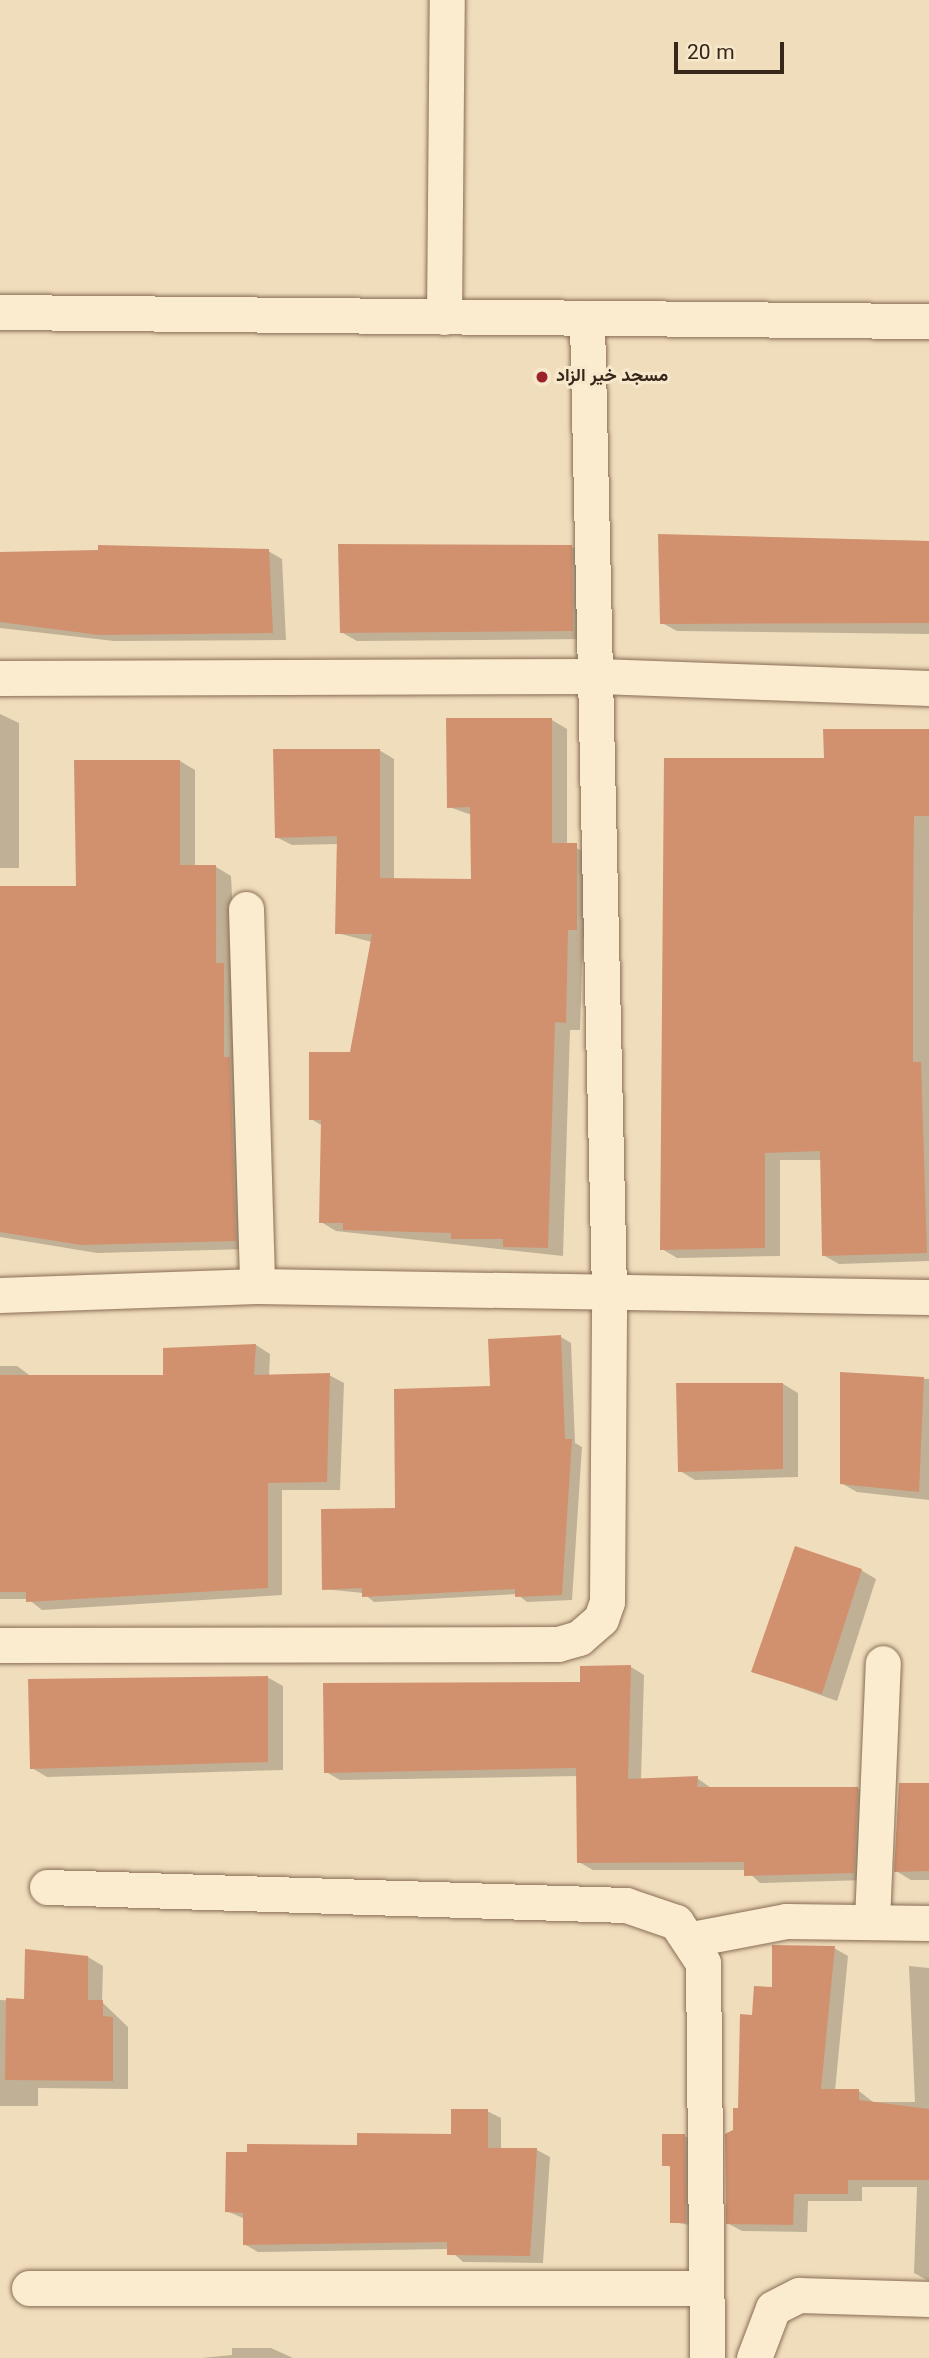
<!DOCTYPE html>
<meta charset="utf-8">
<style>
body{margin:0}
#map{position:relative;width:929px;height:2358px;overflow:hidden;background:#f0ddbc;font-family:Georgia,Vazirmatn,serif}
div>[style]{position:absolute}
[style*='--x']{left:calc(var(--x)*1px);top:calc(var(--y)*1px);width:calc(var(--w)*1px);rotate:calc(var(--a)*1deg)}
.shadow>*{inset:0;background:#0003}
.building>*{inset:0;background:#d1916f}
.roads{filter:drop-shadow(0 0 2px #896d55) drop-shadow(0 0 2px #896d55)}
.minor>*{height:35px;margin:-17.5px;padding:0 17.5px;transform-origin:17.5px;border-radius:17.5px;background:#fbebcf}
.dots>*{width:19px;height:19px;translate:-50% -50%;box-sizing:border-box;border:4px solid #f7e8cc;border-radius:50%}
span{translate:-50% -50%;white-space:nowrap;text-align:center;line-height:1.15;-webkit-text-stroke:6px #f7e8cc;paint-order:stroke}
.poi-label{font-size:18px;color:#37261a;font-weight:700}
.left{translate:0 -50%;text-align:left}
.scale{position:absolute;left:674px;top:42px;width:110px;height:32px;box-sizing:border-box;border:4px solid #37261a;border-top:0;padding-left:9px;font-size:21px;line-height:24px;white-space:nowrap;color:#37261a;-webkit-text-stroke:5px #f7e8cc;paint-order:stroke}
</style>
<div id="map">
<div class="shadow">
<i style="clip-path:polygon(660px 536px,929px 541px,929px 634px,677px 631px,662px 623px)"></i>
<i style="clip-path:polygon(572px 547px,587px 555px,588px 639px,357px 641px,341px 632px)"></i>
<i style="clip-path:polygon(268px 551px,282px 559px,286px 640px,114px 641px,0 628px,0 554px)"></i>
<i style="clip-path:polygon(0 714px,19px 723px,19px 868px,0 868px)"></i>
<i style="clip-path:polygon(552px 720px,567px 729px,567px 845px,592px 854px,592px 938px,583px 938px,580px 1030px,570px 1030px,563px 1256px,336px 1231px,321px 1222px,323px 1126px,311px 1119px,351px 1054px,372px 942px,337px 933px,338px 844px,292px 845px,276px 837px,379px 750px,394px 759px,394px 880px,473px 881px,472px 815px,449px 807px)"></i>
<i style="clip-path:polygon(929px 731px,929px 1261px,839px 1264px,823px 1255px,822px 1160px,780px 1160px,780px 1256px,677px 1258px,662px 1249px,825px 760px)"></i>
<i style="clip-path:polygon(180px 761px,195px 770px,195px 867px,216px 867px,231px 876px,250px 1249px,97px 1253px,0 1237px,0 888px,78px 888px)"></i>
<i style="clip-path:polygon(561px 1337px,571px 1343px,575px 1443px,582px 1447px,572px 1600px,527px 1602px,517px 1594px,374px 1602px,363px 1593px,324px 1589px,397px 1509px,492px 1388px)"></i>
<i style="clip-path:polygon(256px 1345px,270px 1354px,269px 1377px,329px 1375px,344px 1383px,340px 1490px,282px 1490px,282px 1595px,42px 1610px,28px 1599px,0 1599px,0 1366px,17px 1366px,32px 1377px,165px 1377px)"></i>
<i style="clip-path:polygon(841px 1374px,929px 1379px,929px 1500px,857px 1492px,841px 1483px)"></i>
<i style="clip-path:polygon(783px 1384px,798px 1393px,798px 1477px,695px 1480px,680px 1471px)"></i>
<i style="clip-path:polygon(861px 1570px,876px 1579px,837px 1701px,753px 1671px)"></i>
<i style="clip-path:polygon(631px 1667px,644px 1675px,641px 1780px,697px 1778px,711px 1788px,857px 1788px,871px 1796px,867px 1880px,760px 1883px,746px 1870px,593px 1870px,579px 1862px,578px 1776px,340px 1780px,326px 1772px)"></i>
<i style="clip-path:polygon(267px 1677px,283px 1686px,283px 1770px,47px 1777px,32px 1768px)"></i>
<i style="clip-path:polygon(929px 1785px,929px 1880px,911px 1880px,896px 1871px)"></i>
<i style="clip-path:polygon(834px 1948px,848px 1956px,835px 2091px,859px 2091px,873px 2102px,915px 2102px,909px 1966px,929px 1968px,929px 2281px,914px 2273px,917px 2187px,862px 2187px,862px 2201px,808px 2201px,807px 2232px,742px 2231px,727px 2223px,753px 2017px,773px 1989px)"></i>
<i style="clip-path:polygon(88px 1957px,103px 1966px,102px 2002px,128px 2027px,128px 2089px,38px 2088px,38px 2106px,0 2106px,0 2000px,26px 2001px)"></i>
<i style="clip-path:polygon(487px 2111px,501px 2118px,501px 2150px,537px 2150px,550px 2157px,543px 2263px,463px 2262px,449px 2249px,258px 2252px,244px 2244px,245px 2219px,227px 2211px,359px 2147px,453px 2136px)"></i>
<i style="clip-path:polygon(684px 2136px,689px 2138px,690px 2225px,672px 2222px,672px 2167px,664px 2165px)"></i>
<i style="clip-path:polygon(232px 2348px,271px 2348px,293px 2358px,201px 2358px,232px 2355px)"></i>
</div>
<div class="building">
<i style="clip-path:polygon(658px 534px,929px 541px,929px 623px,660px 624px)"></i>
<i style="clip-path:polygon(338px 544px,572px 545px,573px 631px,340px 633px)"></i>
<i style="clip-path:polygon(98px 545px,269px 549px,273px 633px,99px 635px,0 622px,0 552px,98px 550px)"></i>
<i style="clip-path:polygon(446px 718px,552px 718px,552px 843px,577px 843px,577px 930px,568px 930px,566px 1023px,555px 1022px,548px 1248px,503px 1247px,503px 1239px,451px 1239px,451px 1233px,343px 1230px,343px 1223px,319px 1223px,321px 1120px,309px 1120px,309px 1052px,350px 1052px,372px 934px,335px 934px,337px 836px,275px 838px,273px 749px,380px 749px,380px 878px,471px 879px,470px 807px,447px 808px)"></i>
<i style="clip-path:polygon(823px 729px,929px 729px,929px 816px,914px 816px,913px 923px,913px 1062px,921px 1062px,927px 1253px,822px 1256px,820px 1151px,765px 1153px,765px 1248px,660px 1250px,664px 758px,824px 758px)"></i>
<i style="clip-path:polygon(74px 760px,180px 760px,180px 865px,216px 865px,216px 963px,224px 963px,224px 1057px,230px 1057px,236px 1241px,81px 1245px,0 1232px,0 886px,76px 886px)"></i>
<i style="clip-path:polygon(561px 1335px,565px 1439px,572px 1439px,562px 1595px,515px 1597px,515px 1589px,362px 1597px,362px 1588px,322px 1590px,321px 1509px,395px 1508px,394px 1389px,490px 1386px,488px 1339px)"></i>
<i style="clip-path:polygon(256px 1344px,254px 1375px,330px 1373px,327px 1482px,268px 1483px,268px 1588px,26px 1602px,26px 1592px,0 1592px,0 1375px,163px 1375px,163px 1348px)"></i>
<i style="clip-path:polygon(840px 1372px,924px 1377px,919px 1492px,840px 1484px)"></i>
<i style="clip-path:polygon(676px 1383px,783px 1383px,783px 1469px,678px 1472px)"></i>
<i style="clip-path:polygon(795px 1546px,862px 1569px,822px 1694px,751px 1672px)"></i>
<i style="clip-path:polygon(631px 1665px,628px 1779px,698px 1776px,697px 1787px,858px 1787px,854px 1873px,744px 1876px,744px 1862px,577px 1863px,576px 1768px,324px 1773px,323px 1683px,580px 1682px,580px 1666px)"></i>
<i style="clip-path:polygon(268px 1676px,268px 1762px,30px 1769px,28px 1679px)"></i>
<i style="clip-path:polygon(899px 1783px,929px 1783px,929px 1871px,894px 1872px)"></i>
<i style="clip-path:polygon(772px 1945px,835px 1946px,821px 2089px,859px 2089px,859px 2100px,929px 2109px,929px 2180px,848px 2180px,848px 2194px,794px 2194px,793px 2225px,726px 2224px,725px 2134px,733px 2130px,733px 2108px,738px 2108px,740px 2014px,752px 2015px,754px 1986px,772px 1987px)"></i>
<i style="clip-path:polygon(25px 1949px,88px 1956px,88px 2000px,103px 2000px,103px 2016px,113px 2017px,113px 2081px,5px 2080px,6px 1998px,24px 1999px)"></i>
<i style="clip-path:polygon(451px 2109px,488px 2109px,488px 2148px,537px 2148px,530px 2256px,447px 2255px,447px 2242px,243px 2245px,243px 2213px,225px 2212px,226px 2152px,247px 2152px,247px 2144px,357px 2145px,357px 2133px,451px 2134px)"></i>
<i style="clip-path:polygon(662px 2134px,685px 2134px,686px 2223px,670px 2223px,670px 2166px,662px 2166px)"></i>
</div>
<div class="roads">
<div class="minor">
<i style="--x:0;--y:312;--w:929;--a:0.56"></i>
<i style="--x:444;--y:317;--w:317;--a:-89.5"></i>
<i style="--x:0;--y:678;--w:599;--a:-0.19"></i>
<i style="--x:599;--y:676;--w:330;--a:2.1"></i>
<i style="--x:246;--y:909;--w:377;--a:88.3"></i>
<i style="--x:0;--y:1295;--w:257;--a:-2"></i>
<i style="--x:257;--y:1286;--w:672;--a:0.94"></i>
<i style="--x:0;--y:1645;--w:558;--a:-0.1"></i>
<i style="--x:558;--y:1644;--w:22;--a:-16"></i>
<i style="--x:579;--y:1638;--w:29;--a:-41"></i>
<i style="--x:601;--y:1619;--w:18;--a:-71"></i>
<i style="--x:607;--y:1602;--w:311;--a:-89.6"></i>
<i style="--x:609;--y:1291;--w:972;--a:-91.3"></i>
<i style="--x:47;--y:1887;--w:579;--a:1.78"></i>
<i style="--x:626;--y:1905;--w:53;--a:18.8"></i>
<i style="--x:676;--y:1922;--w:49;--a:56.6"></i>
<i style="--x:703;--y:1963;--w:395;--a:89.4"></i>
<i style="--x:872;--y:1921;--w:258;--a:-87.6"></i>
<i style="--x:692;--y:1939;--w:96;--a:-10.8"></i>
<i style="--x:786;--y:1921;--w:143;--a:0.8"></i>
<i style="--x:29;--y:2288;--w:677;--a:0"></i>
<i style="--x:754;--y:2358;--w:53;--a:-69.2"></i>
<i style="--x:773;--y:2308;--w:29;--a:-27"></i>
<i style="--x:799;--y:2295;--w:130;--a:1.8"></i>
</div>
</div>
<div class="dots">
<i style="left:542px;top:377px;background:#9b212a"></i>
</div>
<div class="poi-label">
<span class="left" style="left:556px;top:377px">مسجد خير الزاد</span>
</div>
<div class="scale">20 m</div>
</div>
